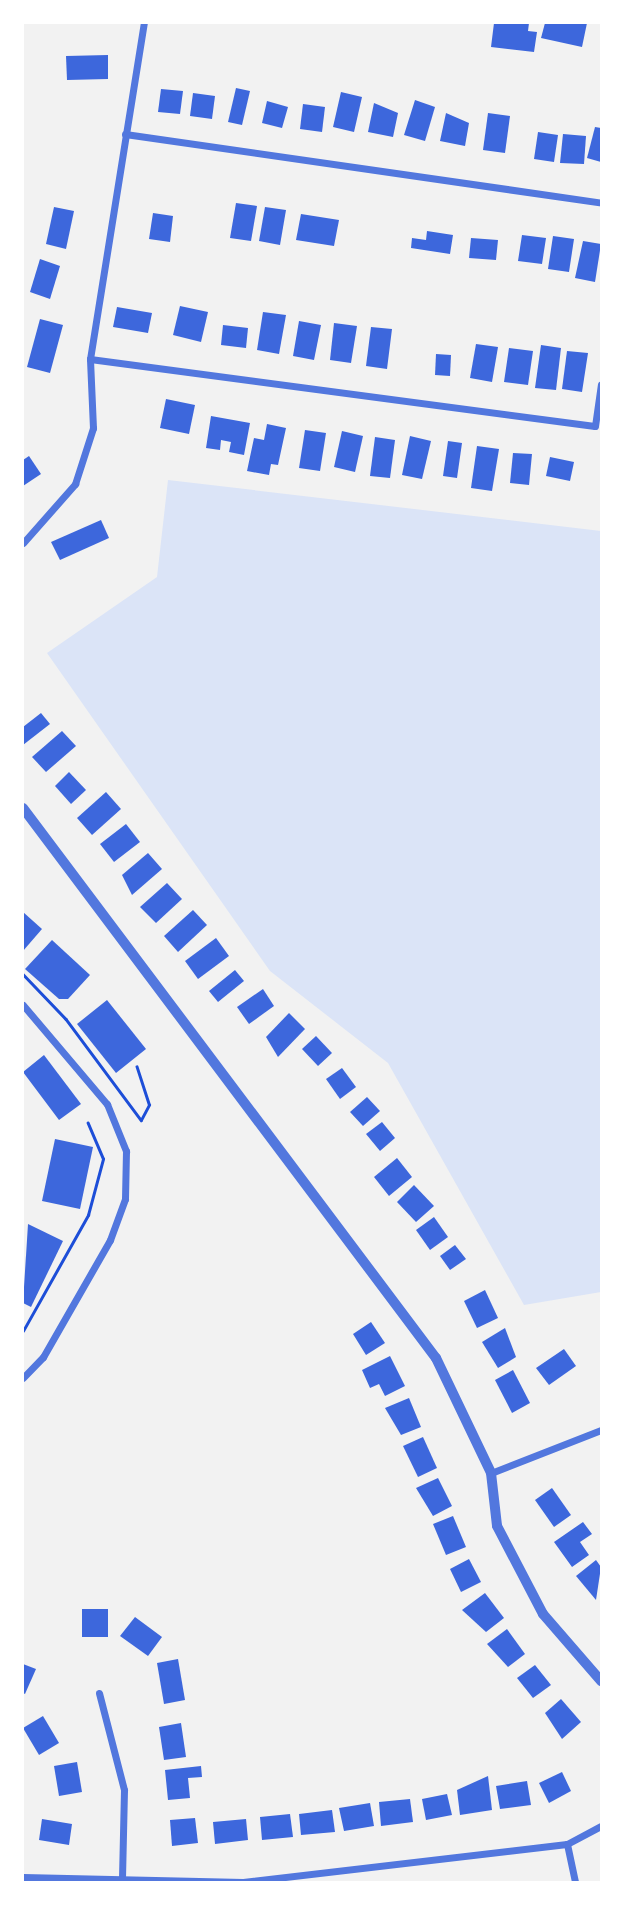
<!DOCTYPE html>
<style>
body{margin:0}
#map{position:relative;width:624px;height:1905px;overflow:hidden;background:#f2f2f2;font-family:"Nunito Sans",sans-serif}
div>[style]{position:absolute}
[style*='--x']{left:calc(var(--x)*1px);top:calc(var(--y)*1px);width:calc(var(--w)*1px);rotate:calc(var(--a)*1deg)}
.green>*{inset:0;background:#dbe4f7}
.building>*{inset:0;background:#3d67dc}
.path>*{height:2.5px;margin:-1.25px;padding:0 1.25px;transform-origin:1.25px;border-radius:1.25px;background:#1d4ed8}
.minor>*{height:7px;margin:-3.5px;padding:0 3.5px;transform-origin:3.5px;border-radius:3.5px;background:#5277de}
.tertiary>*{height:10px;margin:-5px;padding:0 5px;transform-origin:5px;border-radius:5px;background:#5277de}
span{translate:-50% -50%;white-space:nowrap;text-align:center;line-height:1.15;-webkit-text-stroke:7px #fff;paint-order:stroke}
.frame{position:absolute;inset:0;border:24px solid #fff;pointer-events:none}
</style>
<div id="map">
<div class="green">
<i style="clip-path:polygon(168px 480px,601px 531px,601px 1292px,524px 1305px,388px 1063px,270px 971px,47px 653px,157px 577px)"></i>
</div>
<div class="building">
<i style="clip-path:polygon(494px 23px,529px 23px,528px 31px,537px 32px,534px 52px,491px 47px)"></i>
<i style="clip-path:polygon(545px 23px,587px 23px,582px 47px,541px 38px)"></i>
<i style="clip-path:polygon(108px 55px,108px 79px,67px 80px,66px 56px)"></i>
<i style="clip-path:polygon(236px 88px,250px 91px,242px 125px,228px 122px)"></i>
<i style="clip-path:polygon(161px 89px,183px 91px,180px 114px,158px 112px)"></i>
<i style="clip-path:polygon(341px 92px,362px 97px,354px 132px,333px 127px)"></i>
<i style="clip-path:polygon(193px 93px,215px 96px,212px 119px,190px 116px)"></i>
<i style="clip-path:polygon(415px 100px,435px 107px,425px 141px,404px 135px)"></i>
<i style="clip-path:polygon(267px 101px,288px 107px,282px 128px,262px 123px)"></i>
<i style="clip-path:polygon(374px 103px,398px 113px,393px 137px,368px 132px)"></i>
<i style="clip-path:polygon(303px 104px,325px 107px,322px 132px,300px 129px)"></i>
<i style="clip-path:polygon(446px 113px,469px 123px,465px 146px,440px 141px)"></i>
<i style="clip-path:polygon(488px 113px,510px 116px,505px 153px,483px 150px)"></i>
<i style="clip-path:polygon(595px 127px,601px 128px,601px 162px,587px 158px)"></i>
<i style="clip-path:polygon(538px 132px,558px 135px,554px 162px,534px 159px)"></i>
<i style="clip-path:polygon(563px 134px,586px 136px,584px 164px,560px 163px)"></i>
<i style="clip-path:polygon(236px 203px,257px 206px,251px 241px,230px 238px)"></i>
<i style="clip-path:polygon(54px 207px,74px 211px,66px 249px,46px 244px)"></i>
<i style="clip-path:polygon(265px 207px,286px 210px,280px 245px,259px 241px)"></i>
<i style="clip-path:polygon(153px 213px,173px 216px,170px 242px,149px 239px)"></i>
<i style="clip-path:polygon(301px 214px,339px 220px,334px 246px,296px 240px)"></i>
<i style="clip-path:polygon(427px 231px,453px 235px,450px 254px,411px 248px,412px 238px,426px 240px)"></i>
<i style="clip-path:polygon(522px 235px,546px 238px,542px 264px,518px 261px)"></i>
<i style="clip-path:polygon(553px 236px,574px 239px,569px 272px,548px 269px)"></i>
<i style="clip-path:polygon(471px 238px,498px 240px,496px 260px,469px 258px)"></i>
<i style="clip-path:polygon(583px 241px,601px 244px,595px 282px,575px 278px)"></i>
<i style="clip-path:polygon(40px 259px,60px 266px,50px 299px,30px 292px)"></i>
<i style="clip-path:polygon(180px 306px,208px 312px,201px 342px,173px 335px)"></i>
<i style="clip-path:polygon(117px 307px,152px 313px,148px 333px,113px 327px)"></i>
<i style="clip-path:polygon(263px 312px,286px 315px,279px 354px,257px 350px)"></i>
<i style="clip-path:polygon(40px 319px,63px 325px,50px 373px,27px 367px)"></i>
<i style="clip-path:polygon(299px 321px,321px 325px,314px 360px,293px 356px)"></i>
<i style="clip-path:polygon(334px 323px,357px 326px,351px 363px,330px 360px)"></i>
<i style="clip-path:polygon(223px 325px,248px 328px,246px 348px,221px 345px)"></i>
<i style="clip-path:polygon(371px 327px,392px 329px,387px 369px,366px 366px)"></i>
<i style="clip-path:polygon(476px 344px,498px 347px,492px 382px,470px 378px)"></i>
<i style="clip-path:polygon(541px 345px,561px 348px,556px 390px,535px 388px)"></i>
<i style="clip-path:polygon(509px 348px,533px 351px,528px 385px,504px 382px)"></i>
<i style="clip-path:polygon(567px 351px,588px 353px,582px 392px,562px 389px)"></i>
<i style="clip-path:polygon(436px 354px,451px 355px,450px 376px,435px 375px)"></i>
<i style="clip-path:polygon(166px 399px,195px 405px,189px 434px,160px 428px)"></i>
<i style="clip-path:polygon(211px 416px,250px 423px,244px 455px,229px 452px,231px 442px,221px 440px,220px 450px,206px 448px)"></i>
<i style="clip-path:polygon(267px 424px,286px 428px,278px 465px,271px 464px,269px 475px,247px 471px,254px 438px,264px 440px)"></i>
<i style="clip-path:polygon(305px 430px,326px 433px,320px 471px,299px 468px)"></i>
<i style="clip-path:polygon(342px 431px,363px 436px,355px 472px,334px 467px)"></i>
<i style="clip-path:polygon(410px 436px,431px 441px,422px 479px,402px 475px)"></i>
<i style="clip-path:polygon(375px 437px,395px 440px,390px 478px,370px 476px)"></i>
<i style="clip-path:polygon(448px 441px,462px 443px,457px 478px,443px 476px)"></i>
<i style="clip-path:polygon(477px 446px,499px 449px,492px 491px,471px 488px)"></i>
<i style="clip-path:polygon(513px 453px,532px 454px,529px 485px,510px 483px)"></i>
<i style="clip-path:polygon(29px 456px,41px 474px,23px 486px,23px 460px)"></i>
<i style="clip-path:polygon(550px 457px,574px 462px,570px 481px,546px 476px)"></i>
<i style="clip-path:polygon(101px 520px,109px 538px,60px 560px,51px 542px)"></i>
<i style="clip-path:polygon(41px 713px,50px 724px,23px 745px,23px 727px)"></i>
<i style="clip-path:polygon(62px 731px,76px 746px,46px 772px,32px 757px)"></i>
<i style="clip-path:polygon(69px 772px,86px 790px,71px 804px,55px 786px)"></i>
<i style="clip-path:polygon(106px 792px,121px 809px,92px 835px,77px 818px)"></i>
<i style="clip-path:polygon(126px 824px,140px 842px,114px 862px,100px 844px)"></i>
<i style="clip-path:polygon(148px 853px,162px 869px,132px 895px,122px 875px)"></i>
<i style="clip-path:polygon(167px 883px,182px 899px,156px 923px,140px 907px)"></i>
<i style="clip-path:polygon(193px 910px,207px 925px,178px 952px,164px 936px)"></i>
<i style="clip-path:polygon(23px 912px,42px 929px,23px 951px)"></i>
<i style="clip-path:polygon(216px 938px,229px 956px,198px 979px,185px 961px)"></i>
<i style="clip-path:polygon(52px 940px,90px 975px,68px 999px,59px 999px,25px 969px)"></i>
<i style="clip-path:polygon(235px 970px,244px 981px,218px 1002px,209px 991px)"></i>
<i style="clip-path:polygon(263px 989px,274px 1006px,249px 1024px,237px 1007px)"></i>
<i style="clip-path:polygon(107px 1000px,146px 1049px,116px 1073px,77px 1024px)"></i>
<i style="clip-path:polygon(289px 1013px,305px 1029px,278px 1057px,266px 1037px)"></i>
<i style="clip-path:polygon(316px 1036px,332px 1053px,318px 1066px,302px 1049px)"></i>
<i style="clip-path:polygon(44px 1055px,81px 1104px,59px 1120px,23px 1072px)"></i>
<i style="clip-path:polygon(342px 1068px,356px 1087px,340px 1099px,326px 1079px)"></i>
<i style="clip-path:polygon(367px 1097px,380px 1111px,363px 1126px,350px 1112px)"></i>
<i style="clip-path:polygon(382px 1122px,395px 1138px,380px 1151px,366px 1134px)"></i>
<i style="clip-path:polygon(55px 1139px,93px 1147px,80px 1209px,42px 1201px)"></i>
<i style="clip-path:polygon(397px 1158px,412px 1177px,389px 1196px,374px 1177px)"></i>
<i style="clip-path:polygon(414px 1185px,434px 1206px,416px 1222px,397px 1202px)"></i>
<i style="clip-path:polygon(434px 1217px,448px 1237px,430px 1250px,416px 1230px)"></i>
<i style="clip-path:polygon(28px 1224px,63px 1241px,31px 1307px,23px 1303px)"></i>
<i style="clip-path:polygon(455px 1245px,466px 1259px,450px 1270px,440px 1256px)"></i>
<i style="clip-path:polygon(485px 1290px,498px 1318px,477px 1328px,464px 1301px)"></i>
<i style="clip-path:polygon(371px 1322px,385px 1343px,366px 1355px,353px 1334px)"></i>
<i style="clip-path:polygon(505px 1328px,516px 1357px,498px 1368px,482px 1342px)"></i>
<i style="clip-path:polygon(564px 1349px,576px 1366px,549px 1385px,536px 1368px)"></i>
<i style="clip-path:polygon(390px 1356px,405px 1386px,385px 1396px,379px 1384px,370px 1388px,362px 1370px)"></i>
<i style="clip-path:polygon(513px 1370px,530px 1403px,512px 1413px,495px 1380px)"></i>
<i style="clip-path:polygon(409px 1398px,421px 1427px,401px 1435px,385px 1408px)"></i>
<i style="clip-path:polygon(423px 1437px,437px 1468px,418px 1477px,403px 1446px)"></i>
<i style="clip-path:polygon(438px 1478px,452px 1506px,433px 1516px,416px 1488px)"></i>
<i style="clip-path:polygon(552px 1488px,571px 1515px,554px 1527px,535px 1500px)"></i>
<i style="clip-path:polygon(453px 1516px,466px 1547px,446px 1555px,433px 1524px)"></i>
<i style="clip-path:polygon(583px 1522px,592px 1534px,580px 1542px,589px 1555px,572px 1567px,554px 1542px)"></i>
<i style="clip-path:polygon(469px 1559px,481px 1582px,461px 1592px,450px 1569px)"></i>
<i style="clip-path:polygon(596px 1560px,601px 1567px,596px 1600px,576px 1576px)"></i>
<i style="clip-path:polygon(485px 1593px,504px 1618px,486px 1632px,462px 1610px)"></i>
<i style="clip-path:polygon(82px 1609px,108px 1609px,108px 1637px,82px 1637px)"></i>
<i style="clip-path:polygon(135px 1617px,162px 1637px,148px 1656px,120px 1636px)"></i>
<i style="clip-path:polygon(507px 1629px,525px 1654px,508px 1667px,487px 1644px)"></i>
<i style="clip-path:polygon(178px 1659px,185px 1700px,164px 1704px,157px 1663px)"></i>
<i style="clip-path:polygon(23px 1664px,36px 1669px,25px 1694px,23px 1693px)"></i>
<i style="clip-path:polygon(535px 1665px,551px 1685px,533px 1698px,517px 1678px)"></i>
<i style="clip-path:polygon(561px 1699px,581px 1722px,562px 1739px,545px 1713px)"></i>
<i style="clip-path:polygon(43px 1716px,59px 1743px,39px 1755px,23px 1728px)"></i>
<i style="clip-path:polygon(181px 1723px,186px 1757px,164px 1760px,159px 1727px)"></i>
<i style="clip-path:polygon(77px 1762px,82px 1792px,59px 1796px,54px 1766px)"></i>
<i style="clip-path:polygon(201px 1766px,202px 1777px,188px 1778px,190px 1798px,168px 1800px,165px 1770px)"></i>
<i style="clip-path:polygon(562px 1772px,571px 1791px,549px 1803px,539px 1783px)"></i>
<i style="clip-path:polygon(488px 1776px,492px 1810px,460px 1815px,457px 1790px)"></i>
<i style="clip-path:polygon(527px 1781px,531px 1805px,500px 1809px,496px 1786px)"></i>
<i style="clip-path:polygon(447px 1794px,452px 1815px,426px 1820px,422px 1799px)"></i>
<i style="clip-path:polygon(410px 1799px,413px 1822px,381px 1826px,379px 1802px)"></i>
<i style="clip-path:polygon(370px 1803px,374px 1826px,344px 1831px,339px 1808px)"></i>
<i style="clip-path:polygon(332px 1810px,335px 1832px,301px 1835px,299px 1814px)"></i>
<i style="clip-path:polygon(290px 1814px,293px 1837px,262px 1840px,260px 1817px)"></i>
<i style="clip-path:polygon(195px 1818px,198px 1843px,172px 1846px,170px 1820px)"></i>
<i style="clip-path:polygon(42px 1819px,72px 1824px,69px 1845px,39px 1840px)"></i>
<i style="clip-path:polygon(246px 1819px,248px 1840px,215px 1844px,213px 1822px)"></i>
</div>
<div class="path">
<i style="--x:23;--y:974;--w:62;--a:46.3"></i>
<i style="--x:66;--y:1019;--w:126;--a:53.4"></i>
<i style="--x:141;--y:1120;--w:17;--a:-62"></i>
<i style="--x:149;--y:1105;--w:40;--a:-108"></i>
<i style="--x:23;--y:1331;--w:133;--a:-60.7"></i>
<i style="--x:88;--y:1215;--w:58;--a:-75"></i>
<i style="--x:103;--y:1159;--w:39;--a:-113"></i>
</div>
<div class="minor">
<i style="--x:125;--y:134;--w:481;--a:8.2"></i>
<i style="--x:90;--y:359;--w:509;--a:7.56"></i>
<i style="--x:595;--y:426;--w:42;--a:-81.9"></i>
<i style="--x:23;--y:543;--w:79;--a:-48.6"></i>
<i style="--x:75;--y:484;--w:59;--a:-72.2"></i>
<i style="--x:93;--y:428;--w:69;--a:-92.5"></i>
<i style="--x:90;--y:359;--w:340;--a:-80.9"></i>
<i style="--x:23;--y:1005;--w:130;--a:49.7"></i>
<i style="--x:107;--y:1104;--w:51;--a:68"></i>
<i style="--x:126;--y:1151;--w:48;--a:91.2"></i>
<i style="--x:125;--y:1199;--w:44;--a:110.1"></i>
<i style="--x:110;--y:1240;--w:135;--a:119.8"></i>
<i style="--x:43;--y:1357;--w:29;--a:134"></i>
<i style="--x:491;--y:1473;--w:118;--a:-21.4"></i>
<i style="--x:99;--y:1693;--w:100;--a:75.5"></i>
<i style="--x:124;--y:1790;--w:89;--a:91.3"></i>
<i style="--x:567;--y:1844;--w:39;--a:78"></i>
<i style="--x:23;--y:1877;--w:220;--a:1.3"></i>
<i style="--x:243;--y:1882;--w:326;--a:-6.7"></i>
<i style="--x:567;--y:1844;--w:38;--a:-28"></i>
</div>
<div class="tertiary">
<i style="--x:23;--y:808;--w:688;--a:53.1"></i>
<i style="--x:436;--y:1358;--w:127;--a:64.4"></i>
<i style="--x:491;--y:1473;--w:53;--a:83.5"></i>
<i style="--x:497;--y:1526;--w:99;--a:62.4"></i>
<i style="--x:543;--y:1614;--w:89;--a:49.1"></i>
</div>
<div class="frame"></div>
</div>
